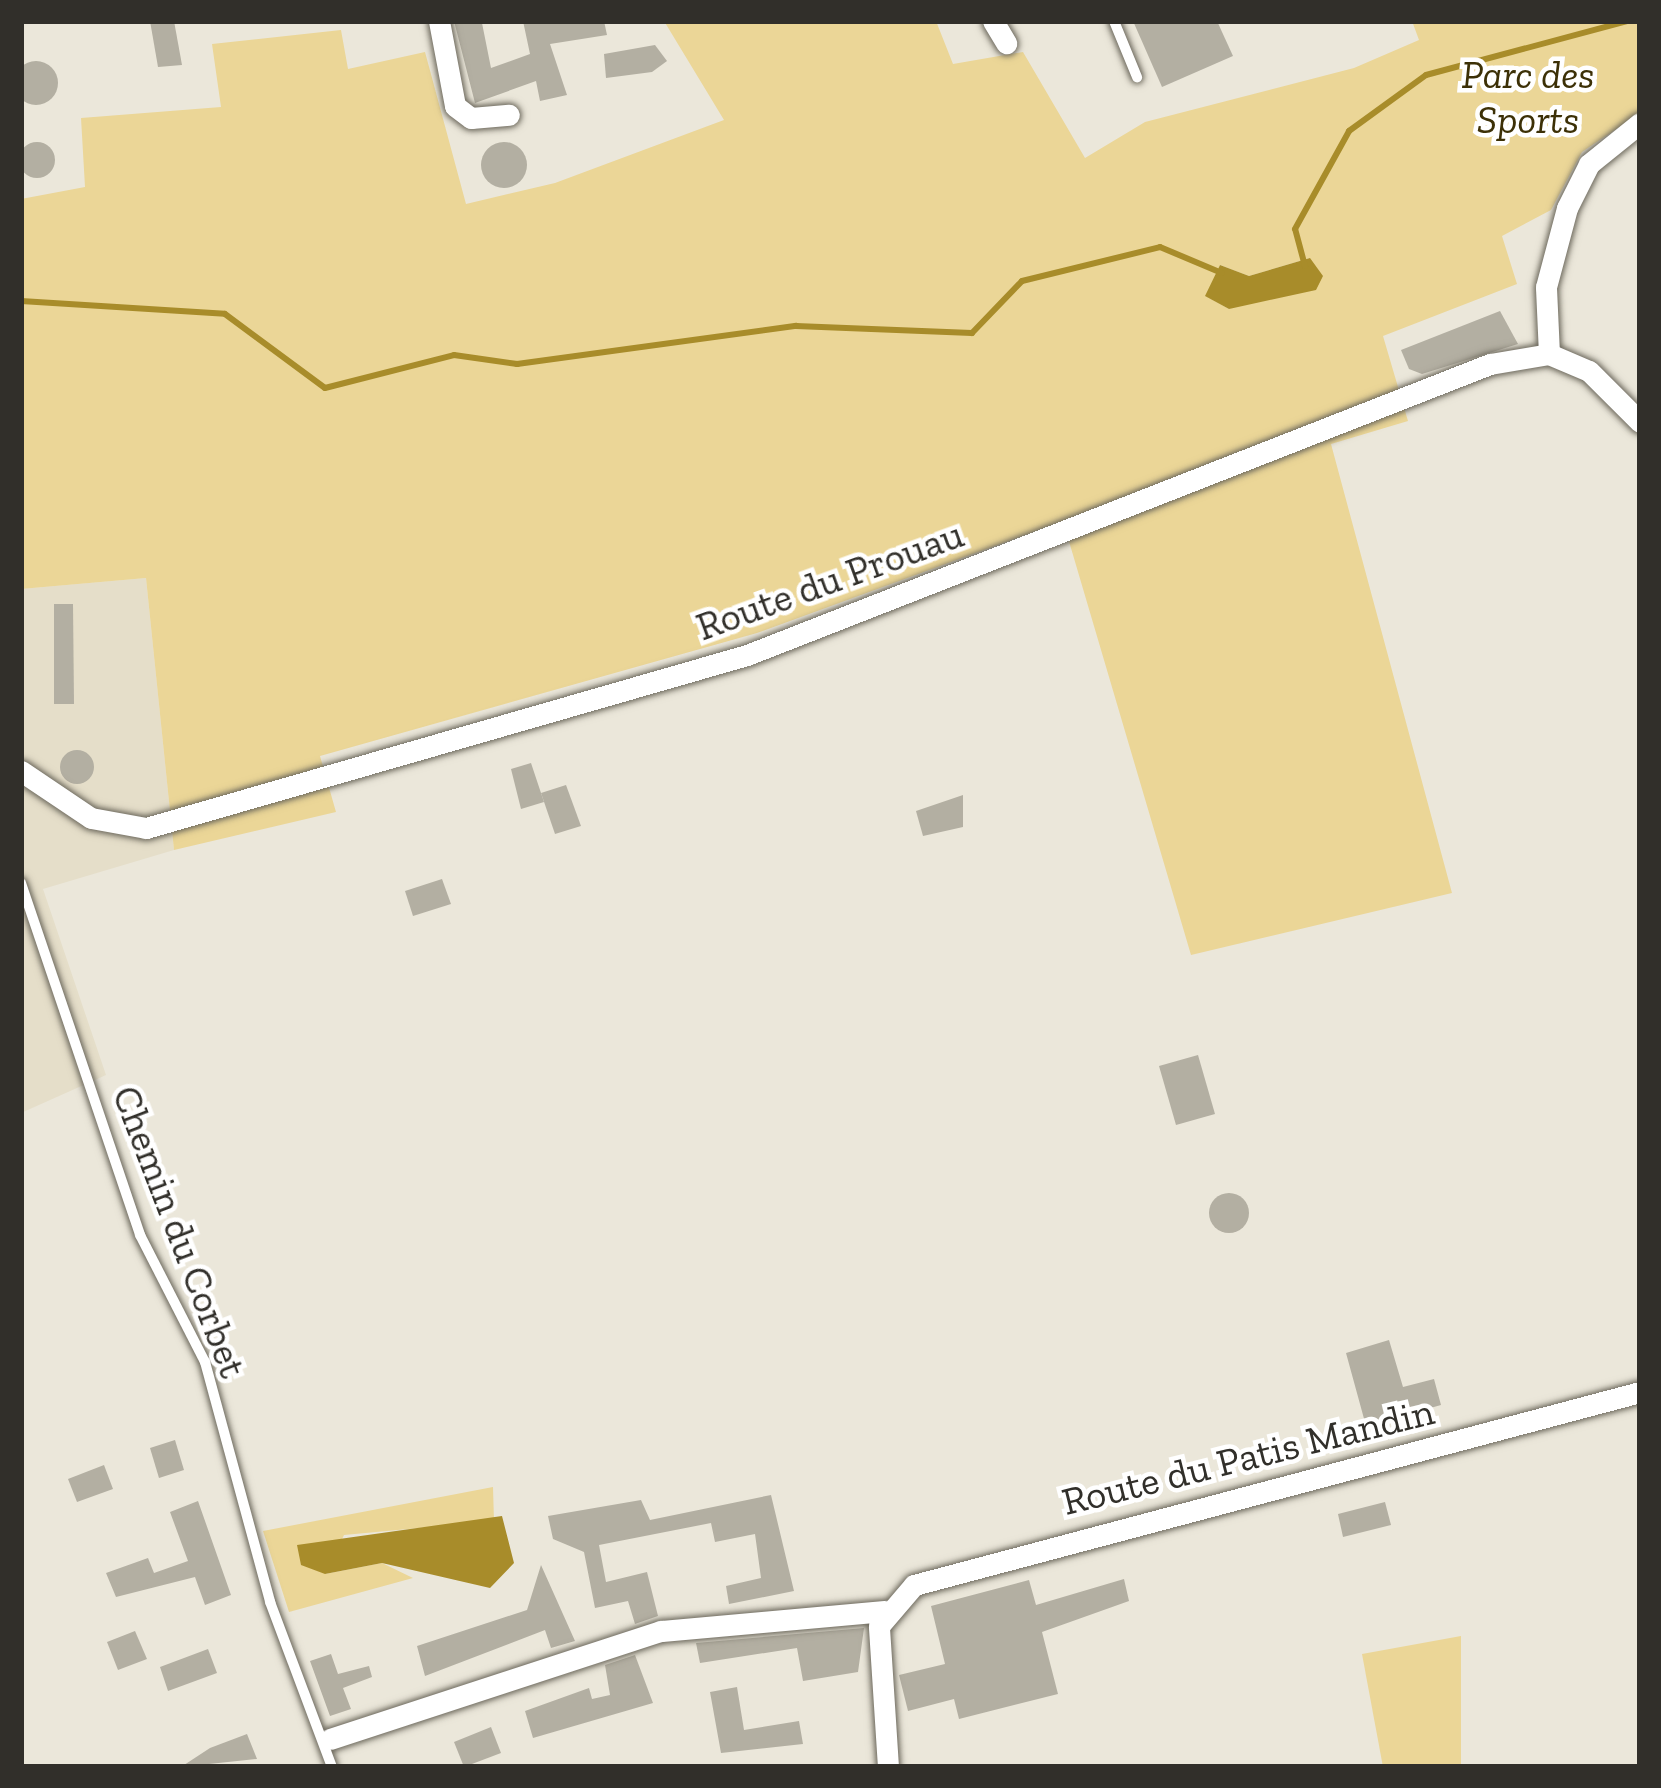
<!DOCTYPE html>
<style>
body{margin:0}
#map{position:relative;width:1661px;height:1788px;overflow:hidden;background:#ebe7da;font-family:"Zilla Slab",serif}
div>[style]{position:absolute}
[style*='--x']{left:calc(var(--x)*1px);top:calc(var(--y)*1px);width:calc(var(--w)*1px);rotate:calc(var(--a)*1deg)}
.built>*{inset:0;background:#e5dec9}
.green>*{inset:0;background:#ebd697}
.water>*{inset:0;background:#a88c2a}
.stream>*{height:6px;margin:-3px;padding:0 3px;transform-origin:3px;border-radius:3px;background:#a88c2a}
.building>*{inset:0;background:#b3afa2}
.round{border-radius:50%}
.roads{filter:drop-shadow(0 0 3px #6c685c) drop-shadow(0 0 3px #6c685c)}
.lane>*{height:10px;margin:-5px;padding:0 5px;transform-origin:5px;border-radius:5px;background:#fff}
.street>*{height:21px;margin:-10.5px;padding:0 10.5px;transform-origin:10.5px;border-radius:10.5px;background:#fff}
span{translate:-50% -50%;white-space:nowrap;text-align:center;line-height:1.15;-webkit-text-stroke:9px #fff;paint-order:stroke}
.park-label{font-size:39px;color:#3c3006;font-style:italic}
.street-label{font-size:39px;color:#312f2a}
.frame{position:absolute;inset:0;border:24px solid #312f2a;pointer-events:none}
</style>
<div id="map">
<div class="built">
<i style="clip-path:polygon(146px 578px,174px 850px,43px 889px,106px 1075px,21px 1113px,21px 589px)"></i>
</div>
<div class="green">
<i style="clip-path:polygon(evenodd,664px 21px,936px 21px,953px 64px,1023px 52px,1085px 158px,1145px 122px,1354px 68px,1419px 40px,1412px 21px,1640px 21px,1640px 113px,1582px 152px,1551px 210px,1502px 236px,1517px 284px,1383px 336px,1408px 421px,1331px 444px,1452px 893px,1191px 955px,1063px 521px,757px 633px,320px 756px,336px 812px,174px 850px,146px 578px,21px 589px,21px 199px,85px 187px,81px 118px,221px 107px,212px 44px,341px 30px,348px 69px,425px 52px,466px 204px,555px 183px,724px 120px,664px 21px,1310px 258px,1229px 309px,1206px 296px,1220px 265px,1249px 276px,1310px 258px)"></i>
<i style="clip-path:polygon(493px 1487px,494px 1521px,344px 1535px,325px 1574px,382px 1563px,413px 1578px,289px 1612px,263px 1531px)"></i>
<i style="clip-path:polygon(1461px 1636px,1461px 1767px,1383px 1767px,1362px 1654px)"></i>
</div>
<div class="water">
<i style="clip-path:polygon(1310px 258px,1323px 276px,1316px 290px,1229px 309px,1205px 296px,1220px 265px,1249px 276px)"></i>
<i style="clip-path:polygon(502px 1516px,514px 1563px,490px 1588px,382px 1563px,325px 1574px,301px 1565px,297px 1545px)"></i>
</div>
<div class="stream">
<i style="--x:1305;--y:266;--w:38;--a:-105"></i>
<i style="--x:1295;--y:229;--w:112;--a:-61.1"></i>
<i style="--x:1349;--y:131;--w:95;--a:-36"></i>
<i style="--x:1426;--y:75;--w:209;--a:-15"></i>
<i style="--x:21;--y:301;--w:204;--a:3.6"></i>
<i style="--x:225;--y:314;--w:124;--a:36.5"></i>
<i style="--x:325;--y:388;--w:133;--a:-14.3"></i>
<i style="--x:454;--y:355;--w:64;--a:8.1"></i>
<i style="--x:517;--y:364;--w:282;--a:-7.8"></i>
<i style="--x:796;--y:326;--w:176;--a:2.3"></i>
<i style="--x:972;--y:333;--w:72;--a:-46.1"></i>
<i style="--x:1022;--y:281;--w:142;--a:-13.8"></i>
<i style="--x:1160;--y:247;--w:67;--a:22.8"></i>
</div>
<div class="building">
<i style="clip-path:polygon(150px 21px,174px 21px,182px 65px,158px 67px)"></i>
<i style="clip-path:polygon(454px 21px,482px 23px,491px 68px,530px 54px,523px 21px,604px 21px,607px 35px,550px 44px,567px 95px,540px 101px,536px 81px,475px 103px)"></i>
<i style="clip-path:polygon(1133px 21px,1217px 21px,1233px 56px,1162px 87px)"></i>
<i style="clip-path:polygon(655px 45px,667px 61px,652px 72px,606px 78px,604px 54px)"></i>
<i class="round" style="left:14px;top:61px;width:44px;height:44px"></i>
<i class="round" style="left:19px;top:142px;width:36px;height:36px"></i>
<i class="round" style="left:481px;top:142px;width:46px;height:46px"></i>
<i style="clip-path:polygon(1500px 311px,1518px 344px,1422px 374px,1409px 369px,1401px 350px)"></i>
<i style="clip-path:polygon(54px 604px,73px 604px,74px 704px,54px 704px)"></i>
<i class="round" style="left:60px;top:750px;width:34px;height:34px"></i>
<i style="clip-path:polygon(531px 763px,544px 802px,521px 809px,511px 769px)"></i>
<i style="clip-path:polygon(566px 785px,581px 826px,555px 834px,541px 793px)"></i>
<i style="clip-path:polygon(963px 795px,963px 827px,923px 836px,916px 811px)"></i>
<i style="clip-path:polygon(442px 879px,451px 904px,413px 916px,405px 891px)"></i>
<i style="clip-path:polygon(1198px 1055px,1215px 1114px,1176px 1125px,1159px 1066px)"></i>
<i class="round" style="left:1209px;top:1193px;width:40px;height:40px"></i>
<i style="clip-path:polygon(1389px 1340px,1403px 1387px,1434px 1379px,1441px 1405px,1366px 1426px,1346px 1353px)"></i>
<i style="clip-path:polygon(175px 1440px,184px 1470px,159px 1478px,150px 1448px)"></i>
<i style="clip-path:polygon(104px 1465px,113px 1489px,77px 1502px,68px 1479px)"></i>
<i style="clip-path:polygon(771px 1495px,794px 1591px,729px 1604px,726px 1586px,761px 1578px,755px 1534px,715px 1542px,711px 1523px,599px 1545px,606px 1582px,647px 1572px,658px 1616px,635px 1624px,628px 1601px,595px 1608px,584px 1552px,553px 1539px,548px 1516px,641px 1500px,650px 1520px)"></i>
<i style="clip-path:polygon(198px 1501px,231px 1595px,205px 1605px,195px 1577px,116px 1597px,106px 1573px,148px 1558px,154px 1573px,188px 1561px,170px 1512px)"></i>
<i style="clip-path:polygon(1385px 1502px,1391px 1525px,1343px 1537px,1338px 1514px)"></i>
<i style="clip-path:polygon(541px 1565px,575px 1641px,551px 1648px,545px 1630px,425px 1676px,417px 1646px,527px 1610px)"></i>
<i style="clip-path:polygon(1124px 1579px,1129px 1601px,1042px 1632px,1058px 1694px,959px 1719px,954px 1699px,908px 1711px,899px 1675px,945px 1664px,931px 1606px,1029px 1580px,1036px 1605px)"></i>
<i style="clip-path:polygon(864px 1628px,858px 1672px,803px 1681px,797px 1648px,700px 1663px,696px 1643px)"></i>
<i style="clip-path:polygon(135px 1631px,147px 1659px,118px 1670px,107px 1642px)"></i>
<i style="clip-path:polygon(208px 1649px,217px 1673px,168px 1691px,160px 1667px)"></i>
<i style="clip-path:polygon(331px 1654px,338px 1674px,369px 1666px,372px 1677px,343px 1688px,351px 1709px,330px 1716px,310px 1661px)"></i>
<i style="clip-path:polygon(635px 1655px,653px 1703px,533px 1738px,525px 1711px,589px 1688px,592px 1699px,610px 1695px,605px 1665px)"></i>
<i style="clip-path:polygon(737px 1687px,744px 1730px,799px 1721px,803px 1744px,721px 1753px,710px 1692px)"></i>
<i style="clip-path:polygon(491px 1727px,501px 1753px,464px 1767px,454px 1742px)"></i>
<i style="clip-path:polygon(247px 1734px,257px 1759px,181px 1767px,210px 1748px)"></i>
</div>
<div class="roads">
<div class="lane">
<i style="--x:1114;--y:21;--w:61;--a:67.7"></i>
<i style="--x:21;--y:883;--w:372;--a:71.3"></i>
<i style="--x:140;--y:1235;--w:143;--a:62.9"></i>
<i style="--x:205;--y:1362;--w:249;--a:74.8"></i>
<i style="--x:270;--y:1602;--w:176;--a:69.4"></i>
</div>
<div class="street">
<i style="--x:439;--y:21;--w:86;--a:79.3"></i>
<i style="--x:455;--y:106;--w:20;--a:37"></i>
<i style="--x:471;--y:118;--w:38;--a:-5"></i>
<i style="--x:993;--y:21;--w:26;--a:59"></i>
<i style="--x:1549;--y:354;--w:67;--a:-92.6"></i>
<i style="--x:1546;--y:287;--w:82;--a:-75.1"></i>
<i style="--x:1567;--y:208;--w:49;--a:-63.4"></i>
<i style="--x:1589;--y:164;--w:65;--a:-38.8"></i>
<i style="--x:21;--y:771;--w:84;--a:33.9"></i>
<i style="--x:91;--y:818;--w:56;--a:10.3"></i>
<i style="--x:146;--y:828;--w:625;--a:-16.06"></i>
<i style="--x:747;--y:655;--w:798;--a:-21.39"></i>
<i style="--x:1490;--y:364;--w:60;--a:-9.6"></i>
<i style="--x:1549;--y:354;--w:43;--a:23"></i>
<i style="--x:1589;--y:371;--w:72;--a:45"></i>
<i style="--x:330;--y:1739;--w:348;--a:-18.1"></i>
<i style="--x:661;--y:1631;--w:225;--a:-5.1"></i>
<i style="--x:888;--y:1767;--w:141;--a:-93.7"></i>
<i style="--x:879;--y:1626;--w:54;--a:-49.5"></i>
<i style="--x:914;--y:1585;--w:751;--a:-14.89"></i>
</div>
</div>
<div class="park-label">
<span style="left:1528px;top:98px">Parc des<br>Sports</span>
</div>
<div class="street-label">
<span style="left:830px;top:581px;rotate:-20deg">Route du Prouau</span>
<span style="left:179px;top:1232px;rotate:69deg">Chemin du Corbet</span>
<span style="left:1248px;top:1457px;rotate:-14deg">Route du Patis Mandin</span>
</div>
<div class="frame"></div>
</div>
